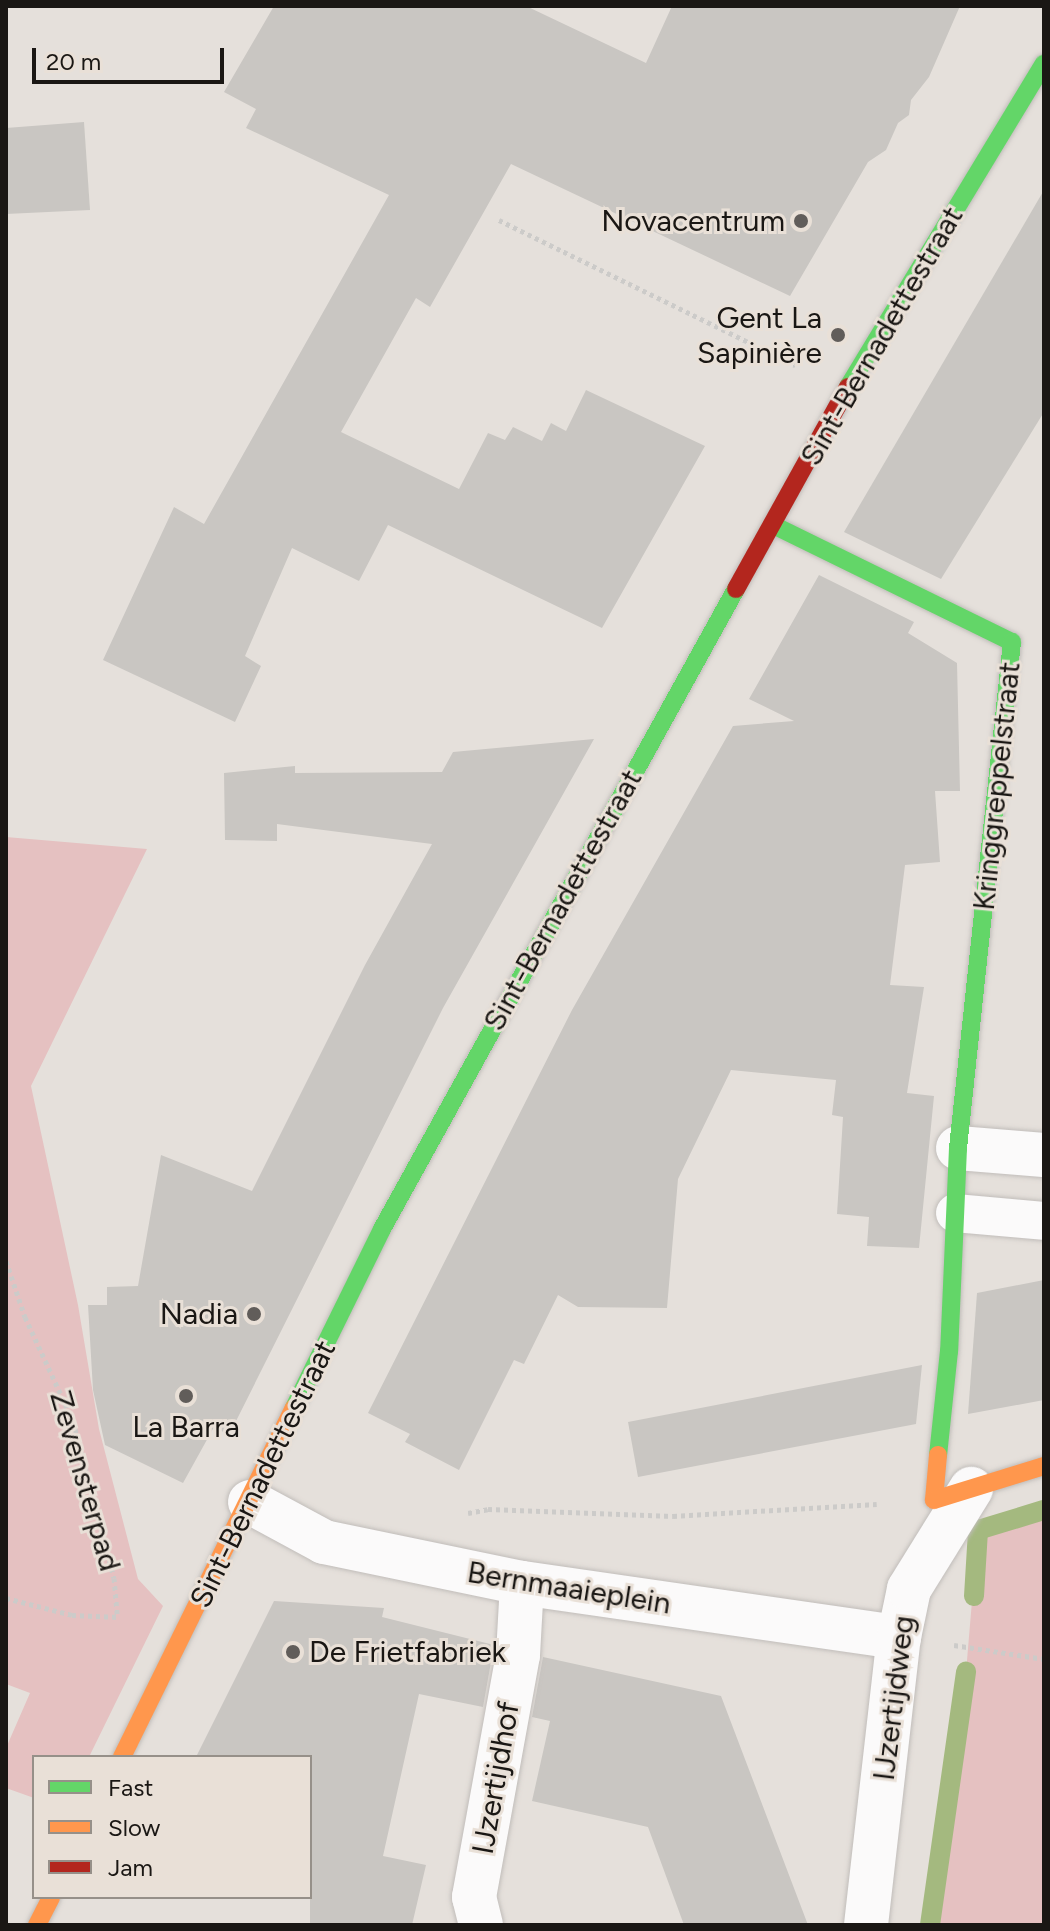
<!DOCTYPE html>
<meta charset="utf-8">
<style>
body{margin:0}
#map{position:relative;width:1050px;height:1931px;overflow:hidden;background:#e5e0db;font-family:Figtree,sans-serif}
div>[style]{position:absolute}
[style*='--x']{left:calc(var(--x)*1px);top:calc(var(--y)*1px);width:calc(var(--w)*1px);rotate:calc(var(--a)*1deg)}
.green>*{inset:0;background:#e5c1c1}
.stream>*{height:20px;margin:-10px;padding:0 10px;transform-origin:10px;border-radius:10px;background:#a4b97f}
.building>*{inset:0;background:#c9c6c2}
.path>*{height:5px;margin-top:-2.5px;transform-origin:0;background:repeating-linear-gradient(90deg,#cccbc9 0 4px,transparent 0 8px)}
.roads{filter:drop-shadow(0 0 2px #c1bdba) drop-shadow(0 0 2px #c1bdba)}
.lane>*{height:38px;margin:-19px;padding:0 19px;transform-origin:19px;border-radius:19px;background:#fbfafa}
.street>*{height:44px;margin:-22px;padding:0 22px;transform-origin:22px;border-radius:22px;background:#fbfafa}
.fast>*{height:18px;margin:-9px;padding:0 9px;transform-origin:9px;border-radius:9px;background:#63d668}
.slow>*{height:18px;margin:-9px;padding:0 9px;transform-origin:9px;border-radius:9px;background:#ff974d}
.jam>*{height:18px;margin:-9px;padding:0 9px;transform-origin:9px;border-radius:9px;background:#b3261e}
.dots>*{width:22px;height:22px;translate:-50% -50%;box-sizing:border-box;border:4px solid #e9e0d7;border-radius:50%}
span{translate:-50% -50%;white-space:nowrap;text-align:center;line-height:1.15;-webkit-text-stroke:6px #e9e0d7;paint-order:stroke}
.poi-label{font-size:30px;color:#1a1714}
.right{translate:-100% -50%;text-align:right}
.left{translate:0 -50%;text-align:left}
.street-label{font-size:30px;color:#1a1714}
.frame{position:absolute;inset:0;border:8px solid #1a1714;pointer-events:none}
.legend{position:absolute;left:32px;top:1755px;width:280px;height:144px;box-sizing:border-box;background:#e9e0d7;border:2px solid #969089;margin:0;padding:10px 14px;list-style:none;font-size:24px;color:#1a1714}
.legend li{display:flex;align-items:center;gap:16px;height:40px}
.legend b{width:40px;border:2px solid #969089}
.scale{position:absolute;left:32px;top:48px;width:192px;height:36px;box-sizing:border-box;border:4px solid #1a1714;border-top:0;padding-left:10px;font-size:24px;line-height:28px;white-space:nowrap;color:#1a1714;-webkit-text-stroke:6px #e9e0d7;paint-order:stroke}
</style>
<div id="map">
<div class="green">
<i style="clip-path:polygon(6px 837px,147px 849px,31px 1086px,78px 1305px,99px 1429px,138px 1579px,163px 1606px,89px 1757px,34px 1757px,34px 1798px,6px 1788px,6px 1748px,30px 1693px,6px 1684px)"></i>
<i style="clip-path:polygon(1044px 1505px,1044px 1925px,930px 1925px,966px 1672px,978px 1530px)"></i>
</div>
<div class="stream">
<i style="--x:974;--y:1596;--w:66;--a:-86.5"></i>
<i style="--x:978;--y:1530;--w:69;--a:-16.9"></i>
<i style="--x:930;--y:1925;--w:256;--a:-81.9"></i>
</div>
<div class="building">
<i style="clip-path:polygon(274px 6px,526px 6px,646px 63px,672px 6px,960px 6px,929px 77px,911px 100px,909px 115px,898px 123px,886px 150px,868px 162px,790px 296px,511px 164px,430px 307px,416px 298px,341px 432px,459px 489px,488px 433px,505px 440px,513px 427px,542px 441px,551px 423px,566px 431px,586px 390px,705px 446px,602px 628px,388px 525px,359px 581px,292px 548px,245px 656px,261px 666px,235px 722px,103px 660px,174px 507px,204px 524px,389px 195px,246px 128px,256px 109px,224px 92px)"></i>
<i style="clip-path:polygon(84px 122px,90px 210px,6px 214px,6px 128px)"></i>
<i style="clip-path:polygon(1044px 190px,1044px 412px,941px 579px,844px 532px)"></i>
<i style="clip-path:polygon(819px 575px,914px 622px,908px 633px,957px 663px,960px 791px,935px 791px,940px 862px,905px 865px,890px 985px,924px 987px,907px 1093px,934px 1096px,919px 1248px,867px 1246px,869px 1217px,837px 1214px,843px 1117px,832px 1115px,836px 1080px,731px 1070px,678px 1179px,667px 1308px,578px 1307px,558px 1295px,524px 1364px,514px 1360px,459px 1470px,405px 1442px,410px 1434px,368px 1413px,572px 1010px,733px 726px,794px 721px,749px 699px)"></i>
<i style="clip-path:polygon(594px 739px,443px 1008px,229px 1435px,214px 1427px,183px 1483px,105px 1445px,93px 1390px,88px 1305px,107px 1305px,107px 1287px,138px 1286px,161px 1155px,252px 1191px,365px 965px,432px 844px,277px 824px,277px 841px,225px 840px,224px 773px,295px 766px,295px 773px,442px 772px,453px 752px)"></i>
<i style="clip-path:polygon(1044px 1280px,1044px 1400px,968px 1414px,977px 1293px)"></i>
<i style="clip-path:polygon(922px 1365px,916px 1424px,638px 1477px,628px 1422px)"></i>
<i style="clip-path:polygon(274px 1601px,384px 1608px,382px 1617px,494px 1645px,483px 1707px,419px 1694px,383px 1856px,426px 1865px,412px 1925px,310px 1925px,310px 1757px,196px 1757px)"></i>
<i style="clip-path:polygon(543px 1657px,721px 1696px,808px 1925px,684px 1925px,648px 1827px,532px 1801px,550px 1721px,532px 1717px)"></i>
</div>
<div class="path">
<i style="--x:499;--y:220;--w:330;--a:26.1"></i>
<i style="--x:6;--y:1261;--w:59;--a:71.3"></i>
<i style="--x:25;--y:1317;--w:115;--a:65.2"></i>
<i style="--x:73;--y:1421;--w:162;--a:75.4"></i>
<i style="--x:114;--y:1578;--w:38;--a:85"></i>
<i style="--x:468;--y:1513;--w:20;--a:-11"></i>
<i style="--x:488;--y:1509;--w:185;--a:2.2"></i>
<i style="--x:673;--y:1516;--w:204;--a:-3.4"></i>
<i style="--x:6;--y:1598;--w:68;--a:14.4"></i>
<i style="--x:72;--y:1615;--w:47;--a:2.4"></i>
<i style="--x:954;--y:1645;--w:91;--a:8.8"></i>
</div>
<div class="roads">
<div class="lane">
<i style="--x:955;--y:1213;--w:89;--a:5.1"></i>
</div>
<div class="street">
<i style="--x:958;--y:1148;--w:86;--a:4.7"></i>
<i style="--x:250;--y:1502;--w:84;--a:28.4"></i>
<i style="--x:324;--y:1542;--w:202;--a:11.7"></i>
<i style="--x:522;--y:1583;--w:381;--a:8.2"></i>
<i style="--x:481;--y:1925;--w:29;--a:-104"></i>
<i style="--x:474;--y:1897;--w:246;--a:-79.7"></i>
<i style="--x:518;--y:1655;--w:72;--a:-86.8"></i>
<i style="--x:866;--y:1925;--w:290;--a:-83.5"></i>
<i style="--x:899;--y:1637;--w:49;--a:-78.2"></i>
<i style="--x:909;--y:1589;--w:118;--a:-58.2"></i>
</div>
<div class="fast">
<i style="--x:848;--y:387;--w:378;--a:-58.8"></i>
<i style="--x:773;--y:525;--w:266;--a:26.1"></i>
<i style="--x:1012;--y:642;--w:509;--a:96.09"></i>
<i style="--x:958;--y:1148;--w:203;--a:92.5"></i>
<i style="--x:949;--y:1351;--w:105;--a:96"></i>
<i style="--x:294;--y:1408;--w:199;--a:-63.8"></i>
<i style="--x:382;--y:1229;--w:731;--a:-61.05"></i>
</div>
<div class="slow">
<i style="--x:938;--y:1455;--w:45;--a:95.1"></i>
<i style="--x:934;--y:1500;--w:115;--a:-17.2"></i>
<i style="--x:122;--y:1757;--w:389;--a:-63.8"></i>
<i style="--x:37;--y:1925;--w:31;--a:-63"></i>
</div>
<div class="jam">
<i style="--x:736;--y:589;--w:231;--a:-61"></i>
</div>
</div>
<div class="dots">
<i style="left:801px;top:221px;background:#615d5a"></i>
<i style="left:838px;top:335px;background:#615d5a"></i>
<i style="left:254px;top:1314px;background:#615d5a"></i>
<i style="left:186px;top:1396px;background:#615d5a"></i>
<i style="left:293px;top:1652px;background:#615d5a"></i>
</div>
<div class="poi-label">
<span class="right" style="left:785px;top:221px">Novacentrum</span>
<span class="right" style="left:822px;top:335px">Gent La<br>Sapinière</span>
<span class="right" style="left:238px;top:1314px">Nadia</span>
<span style="left:186px;top:1427px">La Barra</span>
<span class="left" style="left:309px;top:1652px">De Frietfabriek</span>
</div>
<div class="street-label">
<span style="left:882px;top:336px;rotate:-60deg">Sint-Bernadettestraat</span>
<span style="left:997px;top:786px;rotate:-84deg">Kringgreppelstraat</span>
<span style="left:563px;top:900px;rotate:-61deg">Sint-Bernadettestraat</span>
<span style="left:263px;top:1474px;rotate:-64deg">Sint-Bernadettestraat</span>
<span style="left:85px;top:1481px;rotate:74deg">Zevensterpad</span>
<span style="left:569px;top:1588px;rotate:9deg">Bernmaaieplein</span>
<span style="left:894px;top:1698px;rotate:-83deg">IJzertijdweg</span>
<span style="left:496px;top:1778px;rotate:-80deg">IJzertijdhof</span>
</div>
<div class="frame"></div>
<ul class="legend">
<li><b style="height:10px;background:#63d668"></b>Fast</li>
<li><b style="height:10px;background:#ff974d"></b>Slow</li>
<li><b style="height:10px;background:#b3261e"></b>Jam</li>
</ul>
<div class="scale">20 m</div>
</div>
